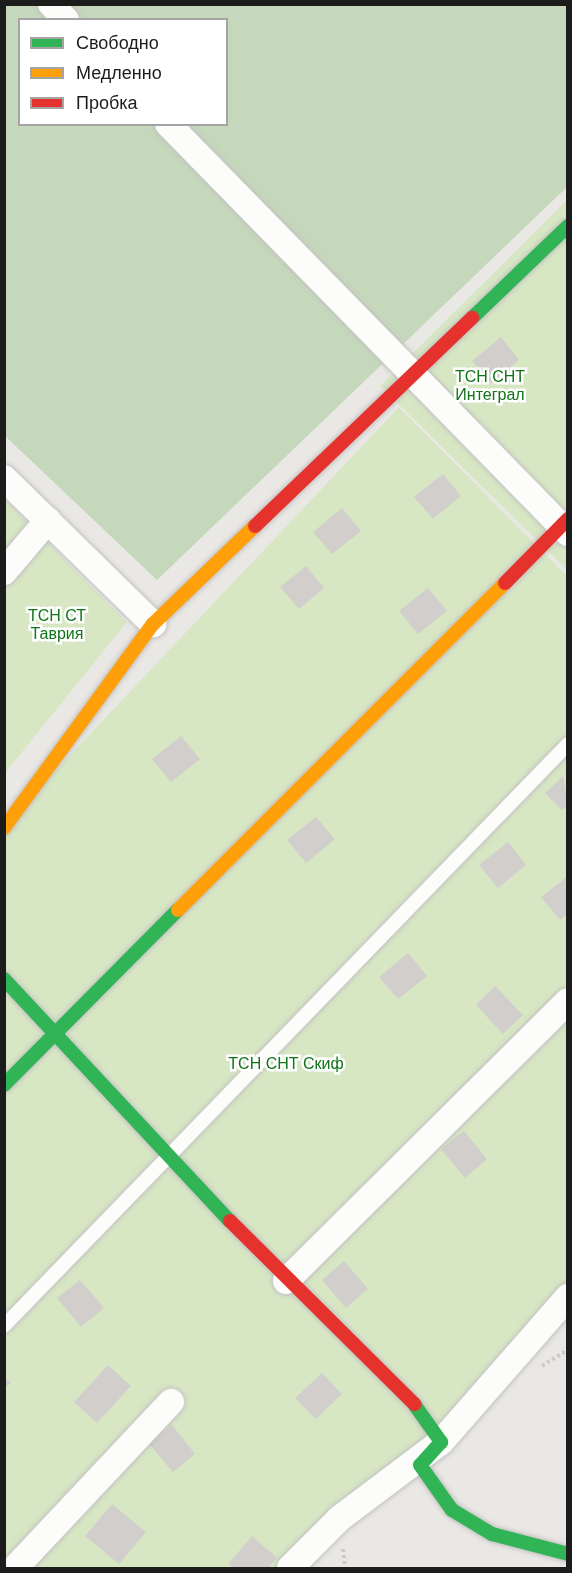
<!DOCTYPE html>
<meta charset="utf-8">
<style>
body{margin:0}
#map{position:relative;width:572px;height:1573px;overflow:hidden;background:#eae8e5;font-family:Arial,sans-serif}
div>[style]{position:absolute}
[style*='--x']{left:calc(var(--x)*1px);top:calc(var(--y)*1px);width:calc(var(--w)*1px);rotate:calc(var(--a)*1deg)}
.grass>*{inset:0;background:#d7e7c4}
.forest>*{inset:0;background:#c5d8bb}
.building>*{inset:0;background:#d1cecc}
.path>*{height:4px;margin-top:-2px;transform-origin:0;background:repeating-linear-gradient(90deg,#d5c7c5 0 3px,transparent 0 6px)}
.roads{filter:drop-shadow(0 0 2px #c3c2c1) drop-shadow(0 0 2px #c3c2c1)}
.lane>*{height:14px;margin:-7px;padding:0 7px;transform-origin:7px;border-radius:7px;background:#fcfcfb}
.street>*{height:26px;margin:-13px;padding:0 13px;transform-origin:13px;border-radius:13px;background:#fcfcfb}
.fast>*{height:14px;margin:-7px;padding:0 7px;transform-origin:7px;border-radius:7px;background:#30b455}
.slow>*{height:14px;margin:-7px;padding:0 7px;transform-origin:7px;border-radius:7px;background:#ff9f0a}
.jam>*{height:14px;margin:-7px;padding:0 7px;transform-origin:7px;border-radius:7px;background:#e5322d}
span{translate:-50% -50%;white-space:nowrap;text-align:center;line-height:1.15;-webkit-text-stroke:5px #fff;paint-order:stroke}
.park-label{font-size:16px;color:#107418}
.frame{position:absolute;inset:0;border:6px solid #1c1c1c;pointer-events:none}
.legend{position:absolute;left:18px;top:18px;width:210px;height:108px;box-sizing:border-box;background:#fff;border:2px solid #a4a4a4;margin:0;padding:8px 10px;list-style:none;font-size:18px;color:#1c1c1c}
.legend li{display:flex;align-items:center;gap:12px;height:30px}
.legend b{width:30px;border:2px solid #a4a4a4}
</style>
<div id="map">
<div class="grass">
<i style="clip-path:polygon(567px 200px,567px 570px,380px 386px)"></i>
<i style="clip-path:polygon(399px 407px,567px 576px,567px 1303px,304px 1568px,5px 1568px,4px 825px)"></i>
<i style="clip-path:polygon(5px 500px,127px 622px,5px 773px)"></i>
</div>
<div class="forest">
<i style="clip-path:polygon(evenodd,4px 5px,567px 5px,567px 187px,157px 580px,5px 436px,4px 5px,20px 20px,226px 20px,226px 124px,20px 124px,20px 20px)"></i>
</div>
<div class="building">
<i style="clip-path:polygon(501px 337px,519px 360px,491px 383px,472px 361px)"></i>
<i style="clip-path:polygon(443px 474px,461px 496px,433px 519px,414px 497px)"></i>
<i style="clip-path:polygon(342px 508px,361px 531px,332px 554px,313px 532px)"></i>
<i style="clip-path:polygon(306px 566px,324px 588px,299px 609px,280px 587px)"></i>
<i style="clip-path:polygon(428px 588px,447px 611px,418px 634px,399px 611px)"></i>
<i style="clip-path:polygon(181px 736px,200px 759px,171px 782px,152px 759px)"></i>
<i style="clip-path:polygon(563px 776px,568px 804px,562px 810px,545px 793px)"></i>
<i style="clip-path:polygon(316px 817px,335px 839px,306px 863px,287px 840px)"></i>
<i style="clip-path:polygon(508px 842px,526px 865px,498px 888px,479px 865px)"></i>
<i style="clip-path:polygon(568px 876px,568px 914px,560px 920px,541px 897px)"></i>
<i style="clip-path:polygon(408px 953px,427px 976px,398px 999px,379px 977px)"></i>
<i style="clip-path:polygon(495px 986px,523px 1015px,503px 1034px,476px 1005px)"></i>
<i style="clip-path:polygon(464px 1131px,487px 1159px,465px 1178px,441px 1149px)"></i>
<i style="clip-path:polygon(344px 1261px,368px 1289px,346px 1308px,322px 1280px)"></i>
<i style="clip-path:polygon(80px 1280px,104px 1308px,81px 1327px,57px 1298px)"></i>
<i style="clip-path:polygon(108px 1365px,131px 1386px,97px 1423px,74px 1402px)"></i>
<i style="clip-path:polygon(322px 1373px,342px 1394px,316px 1419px,295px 1398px)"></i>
<i style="clip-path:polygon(4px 1376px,11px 1383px,4px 1388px)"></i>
<i style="clip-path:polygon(172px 1425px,195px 1454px,173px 1472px,149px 1444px)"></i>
<i style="clip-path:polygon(112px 1504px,146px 1532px,119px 1564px,85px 1536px)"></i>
<i style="clip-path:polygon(252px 1536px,277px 1558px,268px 1568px,234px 1568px,228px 1564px)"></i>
</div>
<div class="path">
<i style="--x:542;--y:1366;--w:31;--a:-32"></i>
<i style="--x:343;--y:1549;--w:19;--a:84"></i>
</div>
<div class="roads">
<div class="lane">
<i style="--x:4;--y:1326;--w:810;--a:-45.9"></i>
</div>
<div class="street">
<i style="--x:51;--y:4;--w:22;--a:47"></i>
<i style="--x:168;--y:124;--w:572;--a:45.64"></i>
<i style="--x:4;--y:478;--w:209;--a:44.4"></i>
<i style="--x:4;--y:572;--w:68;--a:-49.8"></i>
<i style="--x:286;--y:1281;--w:397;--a:-44.8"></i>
<i style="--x:15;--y:1568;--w:228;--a:-46.8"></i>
<i style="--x:290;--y:1568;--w:71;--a:-45"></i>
<i style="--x:340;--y:1518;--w:126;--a:-37"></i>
<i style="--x:441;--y:1442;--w:193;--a:-48.8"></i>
</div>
<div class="fast">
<i style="--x:472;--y:318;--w:133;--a:-43.8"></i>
<i style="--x:4;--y:979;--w:331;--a:47"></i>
<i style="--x:4;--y:1085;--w:247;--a:-45.2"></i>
<i style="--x:414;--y:1404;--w:47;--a:54.6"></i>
<i style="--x:441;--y:1442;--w:31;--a:132"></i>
<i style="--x:420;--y:1465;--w:55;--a:54.6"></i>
<i style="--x:452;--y:1510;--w:47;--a:31"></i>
<i style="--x:492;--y:1534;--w:79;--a:14.7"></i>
</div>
<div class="slow">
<i style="--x:4;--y:828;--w:253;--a:-53.9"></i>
<i style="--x:153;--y:624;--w:141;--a:-43.9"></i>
<i style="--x:178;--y:910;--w:462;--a:-45"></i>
</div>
<div class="jam">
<i style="--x:255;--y:526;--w:301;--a:-43.8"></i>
<i style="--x:505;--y:583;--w:90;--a:-45.5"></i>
<i style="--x:230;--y:1221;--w:260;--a:44.8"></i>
</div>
</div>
<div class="park-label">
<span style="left:490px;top:386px">ТСН СНТ<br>Интеграл</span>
<span style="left:57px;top:625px">ТСН СТ<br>Таврия</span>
<span style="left:286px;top:1064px">ТСН СНТ Скиф</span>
</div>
<div class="frame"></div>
<ul class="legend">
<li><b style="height:8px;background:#30b455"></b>Свободно</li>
<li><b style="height:8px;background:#ff9f0a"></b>Медленно</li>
<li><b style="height:8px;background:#e5322d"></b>Пробка</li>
</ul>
</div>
